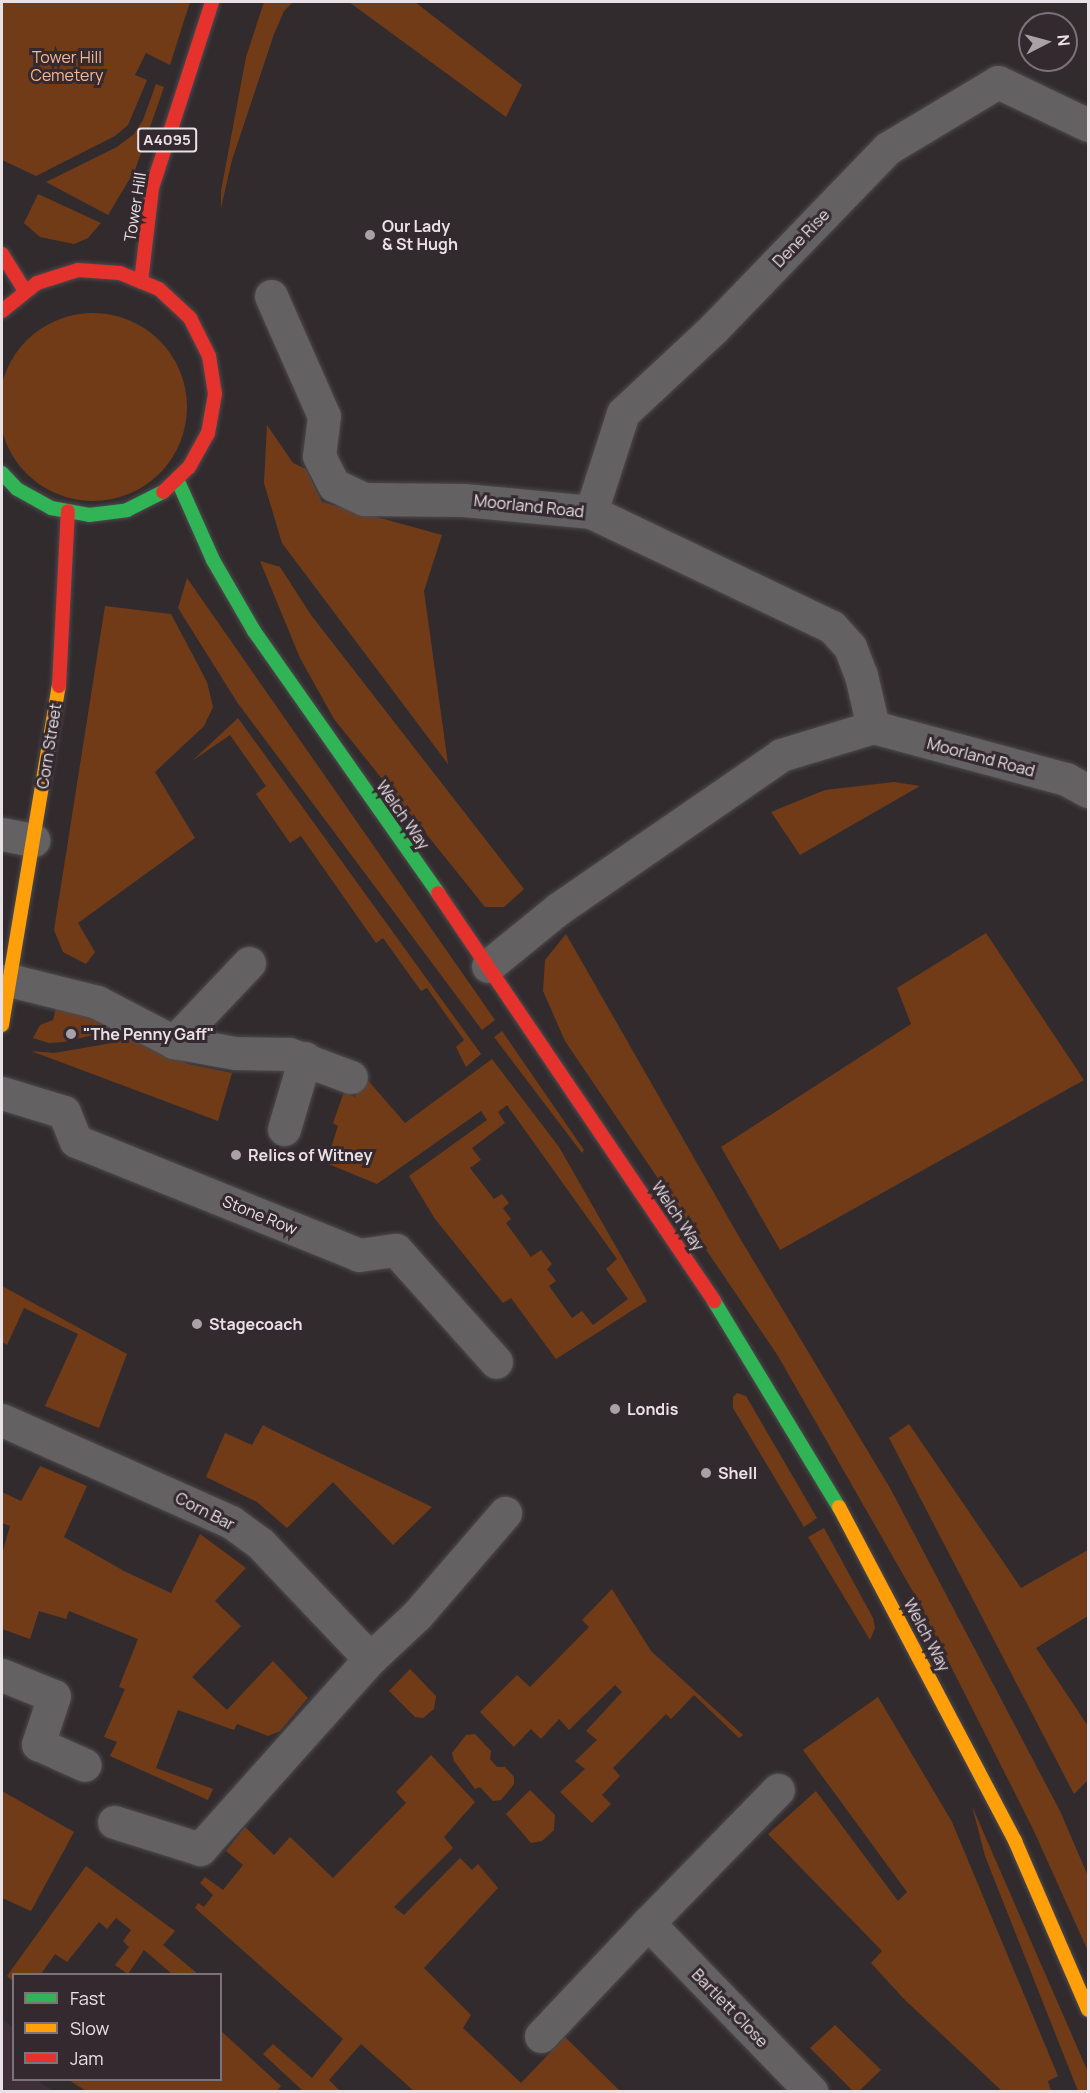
<!DOCTYPE html>
<style>
body{margin:0}
#map{position:relative;width:1090px;height:2093px;overflow:hidden;background:#312b2e;font-family:Manrope,sans-serif}
div>[style]{position:absolute}
[style*='--x']{left:calc(var(--x)*1px);top:calc(var(--y)*1px);width:calc(var(--w)*1px);rotate:calc(var(--a)*1deg)}
.built>*{inset:0;background:#3d2e37}
.green>*{inset:0;background:#723b18}
.round{border-radius:50%}
.roads{filter:drop-shadow(0 0 2px #4d494b) drop-shadow(0 0 2px #4d494b)}
.street>*{height:33px;margin:-16.5px;padding:0 16.5px;transform-origin:16.5px;border-radius:16.5px;background:#646162}
.fast>*{height:14px;margin:-7px;padding:0 7px;transform-origin:7px;border-radius:7px;background:#30b455}
.slow>*{height:14px;margin:-7px;padding:0 7px;transform-origin:7px;border-radius:7px;background:#ff9f0a}
.jam>*{height:14px;margin:-7px;padding:0 7px;transform-origin:7px;border-radius:7px;background:#e5322d}
.dots>*{width:16px;height:16px;translate:-50% -50%;box-sizing:border-box;border:3px solid #33292f;border-radius:50%}
span{translate:-50% -50%;white-space:nowrap;text-align:center;line-height:1.15;-webkit-text-stroke:6px #33292f;paint-order:stroke}
.shield-label span{padding:2px 4px;background:#33292f;border:2px solid;border-radius:4px;-webkit-text-stroke-width:0}
.shield-label{font-size:15px;color:#e8e1e5;font-weight:700}
.park-label{font-size:16px;color:#f5b694}
.street-label{font-size:16px;color:#e8e1e5}
.poi-label{font-size:16px;color:#e8e1e5;font-weight:700}
.left{translate:0 -50%;text-align:left}
.frame{position:absolute;inset:0;border:3px solid #e8e1e5;pointer-events:none}
.legend{position:absolute;left:12px;top:1973px;width:210px;height:108px;box-sizing:border-box;background:#33292f;border:2px solid #7b7378;margin:0;padding:8px 10px;list-style:none;font-size:18px;color:#e8e1e5}
.legend li{display:flex;align-items:center;gap:12px;height:30px}
.legend b{width:30px;border:2px solid #7b7378}
.north{position:absolute;left:1018px;top:12px;width:60px;height:60px;box-sizing:border-box;background:#33292f;border:2px solid #7b7378;border-radius:50%;rotate:84deg;font-size:16px;font-weight:700;line-height:24px;text-align:center;color:#e8e1e5}
.north::after{content:'';display:block;margin:auto;width:21px;height:27px;background:#a8a1a5;clip-path:polygon(50% 0,100% 100%,50% 72%,0 100%)}
</style>
<div id="map">
<div class="built">
<i style="clip-path:polygon(2px 2019px,13px 2027px,14px 2080px,42px 2080px,40px 2083px,55px 2091px,2px 2091px)"></i>
</div>
<div class="green">
<i style="clip-path:polygon(2px 2px,190px 2px,170px 65px,146px 53px,135px 75px,147px 80px,128px 125px,115px 136px,36px 176px,2px 160px)"></i>
<i style="clip-path:polygon(264px 2px,293px 2px,284px 11px,274px 34px,232px 160px,221px 208px,221px 191px,246px 57px)"></i>
<i style="clip-path:polygon(349px 2px,415px 2px,522px 85px,506px 117px)"></i>
<i style="clip-path:polygon(156px 84px,164px 87px,135px 170px,108px 215px,46px 182px,117px 147px,134px 134px,143px 120px)"></i>
<i style="clip-path:polygon(38px 194px,101px 223px,88px 238px,74px 244px,40px 237px,24px 223px)"></i>
<i class="round" style="left:-1px;top:313px;width:188px;height:188px"></i>
<i style="clip-path:polygon(267px 425px,293px 463px,306px 469px,322px 502px,442px 535px,424px 591px,448px 764px,282px 543px,264px 483px)"></i>
<i style="clip-path:polygon(260px 561px,280px 567px,311px 615px,524px 889px,504px 907px,485px 907px,334px 719px,300px 658px)"></i>
<i style="clip-path:polygon(187px 578px,495px 1020px,482px 1030px,237px 702px,178px 608px)"></i>
<i style="clip-path:polygon(105px 606px,171px 614px,207px 682px,213px 707px,204px 726px,155px 772px,195px 838px,78px 923px,95px 952px,86px 964px,63px 952px,54px 930px)"></i>
<i style="clip-path:polygon(238px 718px,481px 1054px,466px 1067px,456px 1047px,464px 1040px,427px 988px,421px 991px,383px 938px,376px 943px,301px 836px,290px 843px,256px 794px,266px 786px,230px 735px,192px 761px)"></i>
<i style="clip-path:polygon(894px 782px,920px 786px,800px 855px,771px 812px,825px 790px)"></i>
<i style="clip-path:polygon(986px 933px,1084px 1080px,780px 1250px,721px 1147px,911px 1024px,897px 988px)"></i>
<i style="clip-path:polygon(566px 934px,738px 1235px,890px 1488px,1060px 1811px,1088px 1876px,1088px 1951px,1033px 1829px,916px 1597px,778px 1356px,565px 1041px,543px 991px,545px 960px)"></i>
<i style="clip-path:polygon(57px 1003px,110px 1024px,106px 1032px,64px 1042px,49px 1043px,33px 1038px,40px 1025px,53px 1020px)"></i>
<i style="clip-path:polygon(502px 1031px,584px 1150px,582px 1153px,494px 1037px)"></i>
<i style="clip-path:polygon(124px 1033px,188px 1064px,232px 1073px,218px 1121px,31px 1051px,54px 1053px,118px 1042px)"></i>
<i style="clip-path:polygon(evenodd,492px 1059px,559px 1147px,647px 1301px,556px 1359px,511px 1298px,503px 1303px,435px 1219px,409px 1176px,487px 1120px,481px 1111px,377px 1184px,326px 1163px,338px 1126px,333px 1123px,344px 1092px,355px 1097px,365px 1077px,405px 1123px,492px 1059px,507px 1105px,617px 1259px,606px 1269px,628px 1299px,593px 1325px,582px 1311px,572px 1318px,549px 1286px,556px 1281px,547px 1269px,552px 1264px,541px 1250px,531px 1257px,506px 1223px,511px 1219px,503px 1208px,509px 1203px,502px 1194px,494px 1199px,470px 1168px,481px 1160px,472px 1148px,505px 1123px,498px 1112px,507px 1105px)"></i>
<i style="clip-path:polygon(2px 1286px,127px 1354px,99px 1428px,45px 1406px,78px 1334px,24px 1308px,7px 1345px,2px 1342px)"></i>
<i style="clip-path:polygon(737px 1393px,746px 1396px,817px 1518px,804px 1527px,733px 1408px,733px 1397px)"></i>
<i style="clip-path:polygon(909px 1424px,1021px 1588px,1088px 1550px,1088px 1616px,1036px 1648px,1088px 1726px,1088px 1780px,1074px 1794px,889px 1438px)"></i>
<i style="clip-path:polygon(263px 1425px,270px 1429px,432px 1507px,393px 1545px,333px 1482px,287px 1528px,257px 1502px,206px 1477px,225px 1433px,252px 1445px)"></i>
<i style="clip-path:polygon(40px 1466px,87px 1486px,64px 1537px,124px 1571px,171px 1593px,200px 1534px,246px 1568px,215px 1601px,241px 1626px,192px 1677px,227px 1710px,273px 1661px,308px 1698px,280px 1731px,268px 1736px,237px 1724px,234px 1730px,178px 1710px,156px 1768px,213px 1789px,208px 1800px,110px 1756px,117px 1742px,104px 1737px,125px 1689px,119px 1687px,138px 1639px,69px 1611px,66px 1619px,39px 1611px,30px 1639px,2px 1629px,2px 1554px,10px 1526px,2px 1523px,2px 1492px,21px 1501px)"></i>
<i style="clip-path:polygon(824px 1528px,873px 1618px,875px 1628px,870px 1640px,808px 1537px)"></i>
<i style="clip-path:polygon(612px 1589px,651px 1651px,743px 1735px,739px 1738px,694px 1695px,671px 1719px,666px 1714px,613px 1768px,620px 1776px,602px 1795px,611px 1804px,592px 1823px,560px 1792px,585px 1769px,575px 1761px,597px 1740px,586px 1731px,622px 1692px,615px 1685px,569px 1730px,559px 1719px,541px 1739px,531px 1729px,514px 1747px,480px 1712px,517px 1675px,530px 1687px,589px 1627px,582px 1620px)"></i>
<i style="clip-path:polygon(410px 1669px,436px 1696px,434px 1709px,423px 1718px,415px 1717px,389px 1691px)"></i>
<i style="clip-path:polygon(878px 1697px,952px 1822px,1058px 2076px,1048px 2081px,1051px 2091px,1002px 2091px,904px 1999px,871px 1963px,882px 1951px,768px 1834px,816px 1791px,898px 1901px,907px 1892px,803px 1750px)"></i>
<i style="clip-path:polygon(475px 1734px,491px 1751px,490px 1759px,497px 1767px,505px 1767px,514px 1777px,514px 1784px,501px 1800px,493px 1801px,480px 1787px,475px 1789px,454px 1761px,452px 1753px,466px 1735px)"></i>
<i style="clip-path:polygon(431px 1755px,475px 1802px,444px 1837px,453px 1848px,394px 1907px,404px 1915px,460px 1858px,472px 1870px,478px 1864px,498px 1888px,424px 1968px,471px 2015px,463px 2028px,521px 2083px,565px 2037px,620px 2091px,414px 2091px,361px 2044px,329px 2080px,340px 2091px,303px 2091px,263px 2054px,273px 2044px,312px 2078px,343px 2039px,195px 1908px,198px 1903px,204px 1907px,213px 1895px,200px 1883px,205px 1877px,223px 1890px,243px 1865px,226px 1851px,245px 1827px,274px 1855px,290px 1837px,333px 1878px,406px 1803px,396px 1792px)"></i>
<i style="clip-path:polygon(530px 1790px,555px 1815px,554px 1830px,542px 1841px,531px 1843px,506px 1814px)"></i>
<i style="clip-path:polygon(2px 1791px,74px 1832px,31px 1911px,2px 1898px)"></i>
<i style="clip-path:polygon(972px 1806px,1088px 2072px,1088px 2091px,1078px 2091px,985px 1856px)"></i>
<i style="clip-path:polygon(86px 1866px,175px 1931px,163px 1945px,198px 1974px,172px 1974px,144px 1950px,128px 1974px,115px 1965px,129px 1947px,123px 1941px,131px 1930px,116px 1918px,107px 1929px,99px 1922px,67px 1962px,55px 1954px,41px 1974px,14px 1974px,13px 1981px,7px 1976px)"></i>
<i style="clip-path:polygon(835px 2025px,881px 2070px,859px 2091px,853px 2091px,810px 2048px)"></i>
<i style="clip-path:polygon(221px 2031px,281px 2086px,277px 2091px,86px 2091px,69px 2080px,220px 2080px)"></i>
</div>
<div class="roads">
<div class="street">
<i style="--x:271;--y:296;--w:131;--a:66.2"></i>
<i style="--x:324;--y:416;--w:40;--a:97.1"></i>
<i style="--x:319;--y:456;--w:33;--a:63"></i>
<i style="--x:334;--y:485;--w:33;--a:25"></i>
<i style="--x:364;--y:499;--w:100;--a:0.6"></i>
<i style="--x:464;--y:500;--w:128;--a:5.4"></i>
<i style="--x:591;--y:512;--w:267;--a:25.5"></i>
<i style="--x:832;--y:627;--w:27;--a:48"></i>
<i style="--x:850;--y:647;--w:30;--a:69"></i>
<i style="--x:861;--y:675;--w:53;--a:77"></i>
<i style="--x:591;--y:512;--w:104;--a:-72.1"></i>
<i style="--x:623;--y:413;--w:125;--a:-43"></i>
<i style="--x:714;--y:328;--w:250;--a:-46"></i>
<i style="--x:888;--y:148;--w:128;--a:-31"></i>
<i style="--x:998;--y:82;--w:100;--a:25.5"></i>
<i style="--x:2;--y:834;--w:32;--a:11"></i>
<i style="--x:488;--y:966;--w:90;--a:-39.2"></i>
<i style="--x:558;--y:909;--w:271;--a:-34.6"></i>
<i style="--x:781;--y:755;--w:96;--a:-16.9"></i>
<i style="--x:873;--y:727;--w:200;--a:15.1"></i>
<i style="--x:1066;--y:779;--w:25;--a:29"></i>
<i style="--x:9;--y:980;--w:91;--a:14"></i>
<i style="--x:97;--y:1002;--w:87;--a:27.5"></i>
<i style="--x:174;--y:1042;--w:62;--a:10.2"></i>
<i style="--x:235;--y:1053;--w:54;--a:1.1"></i>
<i style="--x:289;--y:1054;--w:66;--a:20.4"></i>
<i style="--x:174;--y:1042;--w:109;--a:-46.5"></i>
<i style="--x:2;--y:1093;--w:65;--a:17"></i>
<i style="--x:64;--y:1112;--w:31;--a:68"></i>
<i style="--x:76;--y:1141;--w:305;--a:21.9"></i>
<i style="--x:359;--y:1255;--w:37;--a:-8"></i>
<i style="--x:396;--y:1250;--w:150;--a:48.2"></i>
<i style="--x:284;--y:1129;--w:74;--a:-73.5"></i>
<i style="--x:2;--y:1420;--w:251;--a:24"></i>
<i style="--x:231;--y:1522;--w:37;--a:36"></i>
<i style="--x:261;--y:1544;--w:158;--a:46.5"></i>
<i style="--x:2;--y:1675;--w:56;--a:22"></i>
<i style="--x:54;--y:1696;--w:51;--a:108.4"></i>
<i style="--x:38;--y:1744;--w:51;--a:24.1"></i>
<i style="--x:114;--y:1822;--w:90;--a:17.4"></i>
<i style="--x:200;--y:1849;--w:255;--a:-48.2"></i>
<i style="--x:370;--y:1659;--w:64;--a:-43.1"></i>
<i style="--x:417;--y:1615;--w:135;--a:-49.2"></i>
<i style="--x:648;--y:1923;--w:186;--a:-45.7"></i>
<i style="--x:541;--y:2036;--w:156;--a:-46.6"></i>
<i style="--x:648;--y:1923;--w:235;--a:45.9"></i>
</div>
<div class="fast">
<i style="--x:2;--y:473;--w:22;--a:47"></i>
<i style="--x:17;--y:489;--w:39;--a:29"></i>
<i style="--x:51;--y:508;--w:39;--a:10"></i>
<i style="--x:89;--y:515;--w:38;--a:-7"></i>
<i style="--x:127;--y:510;--w:40;--a:-26.6"></i>
<i style="--x:177;--y:479;--w:89;--a:66"></i>
<i style="--x:213;--y:560;--w:82;--a:60"></i>
<i style="--x:254;--y:631;--w:320;--a:54.9"></i>
<i style="--x:714;--y:1301;--w:241;--a:58.8"></i>
</div>
<div class="slow">
<i style="--x:2;--y:1025;--w:344;--a:-80.5"></i>
<i style="--x:839;--y:1507;--w:378;--a:62.2"></i>
<i style="--x:1015;--y:1841;--w:184;--a:66.6"></i>
</div>
<div class="jam">
<i style="--x:2;--y:254;--w:44;--a:58.1"></i>
<i style="--x:141;--y:282;--w:95;--a:-83.3"></i>
<i style="--x:152;--y:188;--w:195;--a:-72.1"></i>
<i style="--x:2;--y:311;--w:45;--a:-38.7"></i>
<i style="--x:37;--y:283;--w:43;--a:-17.6"></i>
<i style="--x:78;--y:270;--w:42;--a:4.1"></i>
<i style="--x:120;--y:273;--w:42;--a:22.3"></i>
<i style="--x:159;--y:289;--w:42;--a:43.1"></i>
<i style="--x:190;--y:318;--w:42;--a:63.4"></i>
<i style="--x:209;--y:356;--w:38;--a:81"></i>
<i style="--x:215;--y:394;--w:40;--a:100"></i>
<i style="--x:208;--y:433;--w:39;--a:119"></i>
<i style="--x:189;--y:467;--w:36;--a:136"></i>
<i style="--x:59;--y:686;--w:175;--a:-87.1"></i>
<i style="--x:438;--y:893;--w:493;--a:55.9"></i>
</div>
</div>
<div class="dots">
<i style="left:370px;top:235px;background:#a8a1a5"></i>
<i style="left:71px;top:1034px;background:#a8a1a5"></i>
<i style="left:236px;top:1155px;background:#a8a1a5"></i>
<i style="left:197px;top:1324px;background:#a8a1a5"></i>
<i style="left:615px;top:1409px;background:#a8a1a5"></i>
<i style="left:706px;top:1473px;background:#a8a1a5"></i>
</div>
<div class="shield-label">
<span style="left:167px;top:140px">A4095</span>
</div>
<div class="park-label">
<span style="left:67px;top:66px">Tower Hill<br>Cemetery</span>
</div>
<div class="street-label">
<span style="left:135px;top:207px;rotate:-81deg">Tower Hill</span>
<span style="left:801px;top:238px;rotate:-46deg">Dene Rise</span>
<span style="left:529px;top:506px;rotate:6deg">Moorland Road</span>
<span style="left:49px;top:746px;rotate:-81deg">Corn Street</span>
<span style="left:981px;top:757px;rotate:15deg">Moorland Road</span>
<span style="left:403px;top:815px;rotate:55deg">Welch Way</span>
<span style="left:260px;top:1215px;rotate:22deg">Stone Row</span>
<span style="left:678px;top:1216px;rotate:56deg">Welch Way</span>
<span style="left:205px;top:1511px;rotate:27deg">Corn Bar</span>
<span style="left:927px;top:1635px;rotate:62deg">Welch Way</span>
<span style="left:730px;top:2008px;rotate:46deg">Bartlett Close</span>
</div>
<div class="poi-label">
<span class="left" style="left:382px;top:235px">Our Lady<br>&amp; St Hugh</span>
<span class="left" style="left:83px;top:1034px">"The Penny Gaff"</span>
<span class="left" style="left:248px;top:1155px">Relics of Witney</span>
<span class="left" style="left:209px;top:1324px">Stagecoach</span>
<span class="left" style="left:627px;top:1409px">Londis</span>
<span class="left" style="left:718px;top:1473px">Shell</span>
</div>
<div class="frame"></div>
<ul class="legend">
<li><b style="height:8px;background:#30b455"></b>Fast</li>
<li><b style="height:8px;background:#ff9f0a"></b>Slow</li>
<li><b style="height:8px;background:#e5322d"></b>Jam</li>
</ul>
<div class="north">N</div>
</div>
